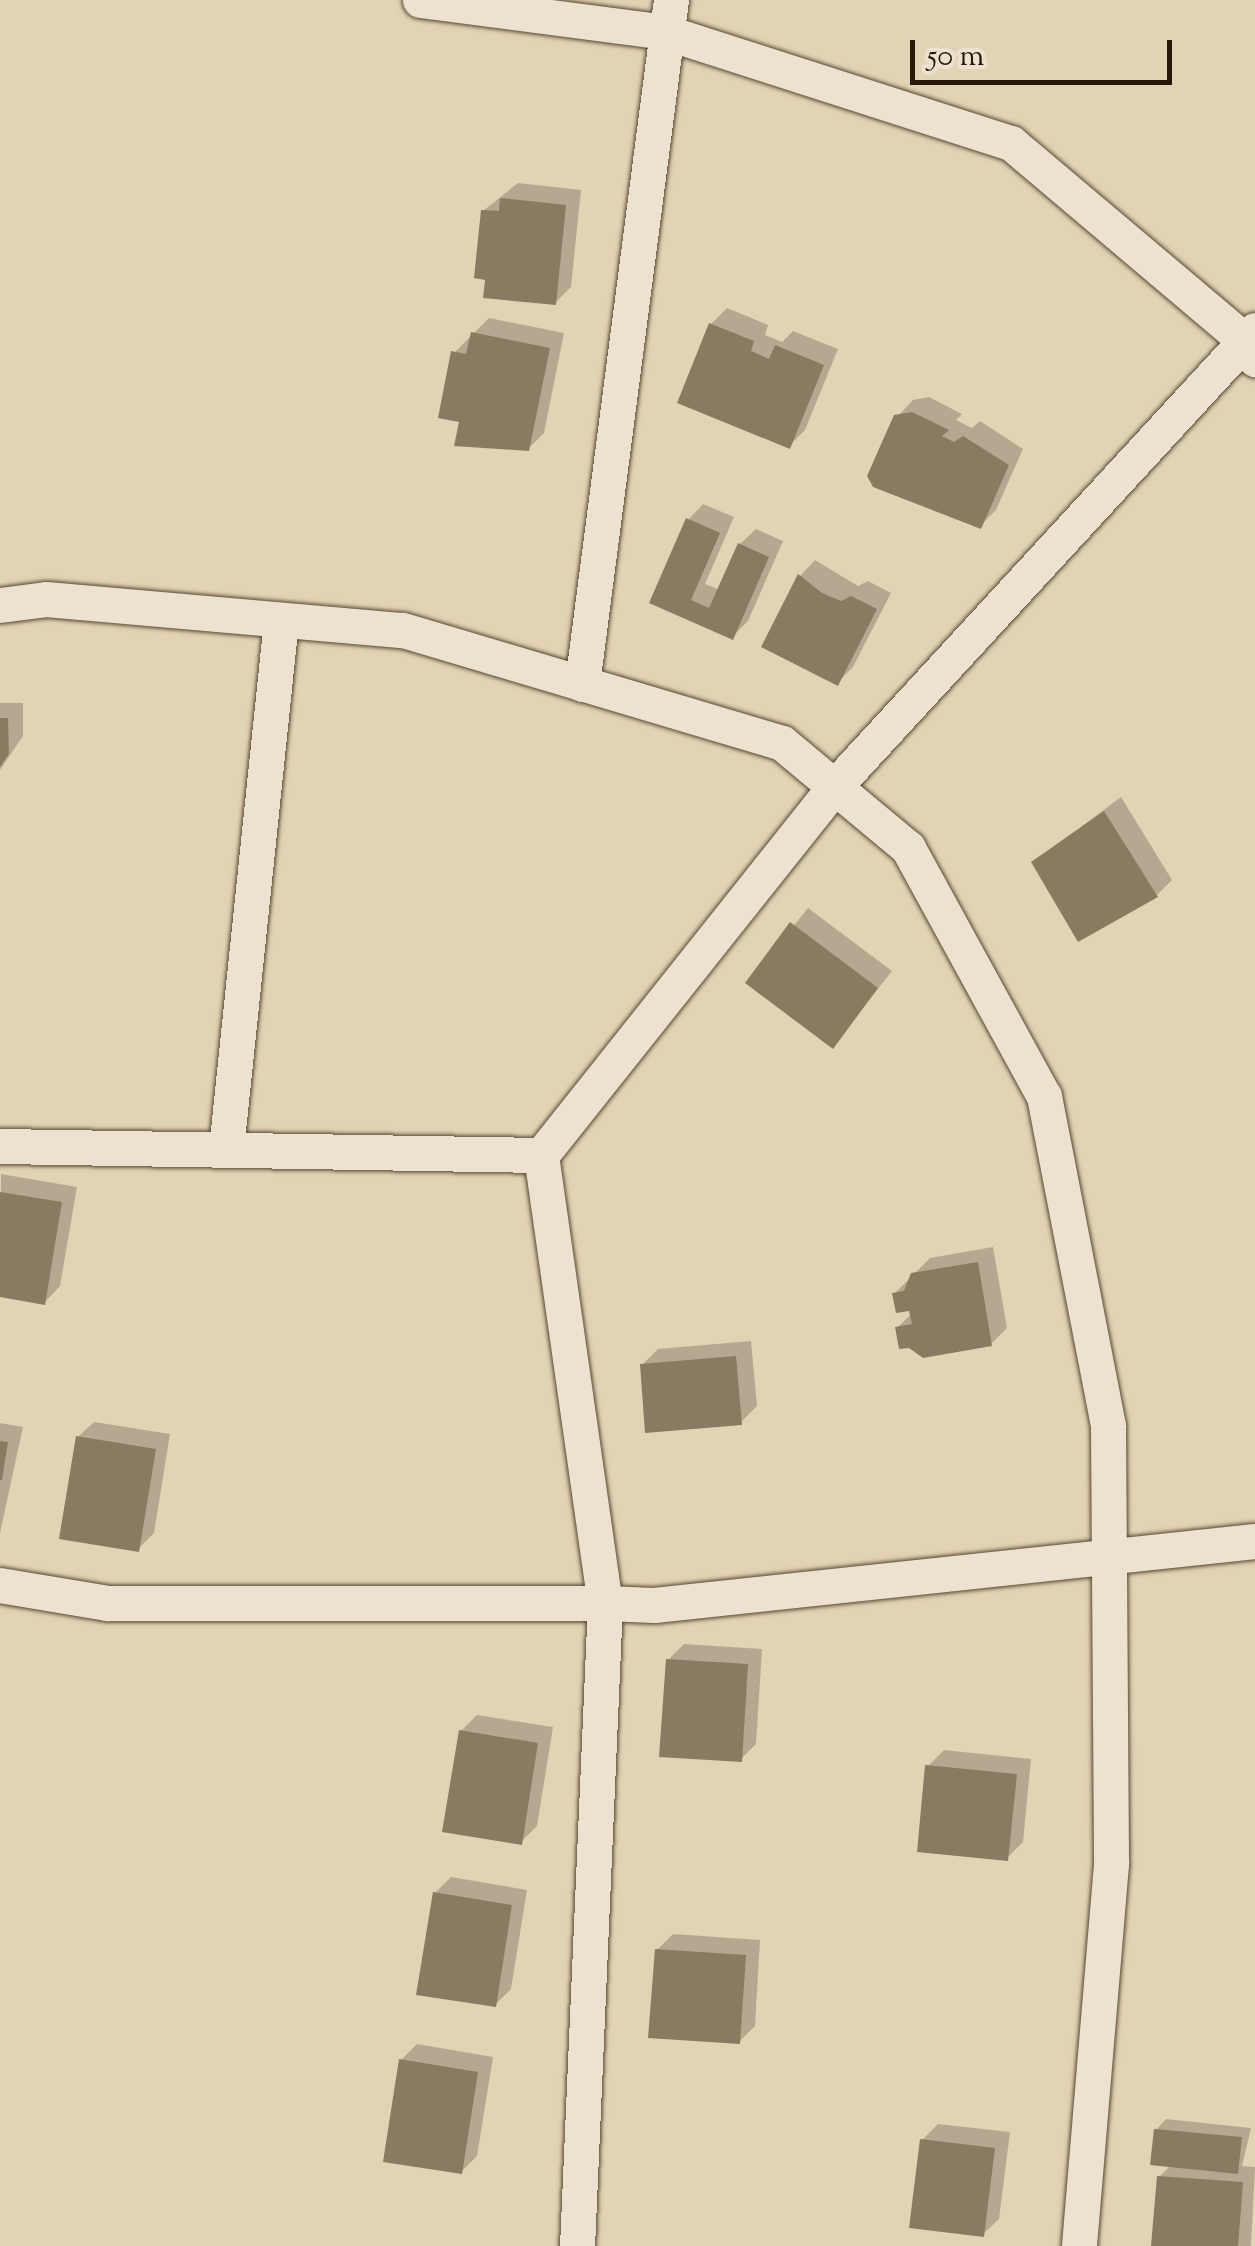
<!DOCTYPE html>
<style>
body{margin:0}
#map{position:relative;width:1255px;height:2246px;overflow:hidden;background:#e3d3b5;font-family:"Sorts Mill Goudy",serif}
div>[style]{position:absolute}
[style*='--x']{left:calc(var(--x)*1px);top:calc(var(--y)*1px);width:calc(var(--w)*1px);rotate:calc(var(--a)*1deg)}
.shadow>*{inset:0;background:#0003}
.building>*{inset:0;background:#897a61}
.roads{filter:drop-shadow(0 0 2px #564832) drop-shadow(0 0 2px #564832)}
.minor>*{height:35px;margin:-17.5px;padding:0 17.5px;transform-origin:17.5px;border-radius:17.5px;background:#ede2cf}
span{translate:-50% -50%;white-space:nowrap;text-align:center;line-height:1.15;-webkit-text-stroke:10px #ede2cf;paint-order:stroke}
.scale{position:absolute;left:910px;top:40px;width:262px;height:45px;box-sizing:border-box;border:5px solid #271907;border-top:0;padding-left:12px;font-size:30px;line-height:35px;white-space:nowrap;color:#271907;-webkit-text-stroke:8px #ede2cf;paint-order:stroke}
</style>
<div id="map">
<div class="shadow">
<i style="clip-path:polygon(518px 183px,581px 190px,571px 287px,555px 303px,483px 211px)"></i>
<i style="clip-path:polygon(727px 308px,768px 325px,765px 335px,782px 342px,793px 331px,838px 349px,805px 430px,789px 446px,711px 324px)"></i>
<i style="clip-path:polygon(489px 318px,564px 333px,544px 433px,528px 449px,462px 420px,454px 353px)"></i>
<i style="clip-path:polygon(929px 397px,962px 414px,956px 420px,972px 428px,980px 421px,1023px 449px,996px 510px,980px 526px,897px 417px,913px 400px)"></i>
<i style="clip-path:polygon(703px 504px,734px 517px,705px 584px,720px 590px,740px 544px,756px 529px,783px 541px,748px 621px,732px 637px,652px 602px,688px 520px)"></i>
<i style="clip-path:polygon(815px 560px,858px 586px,868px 581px,891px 593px,853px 667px,837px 683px,800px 576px)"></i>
<i style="clip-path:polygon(0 703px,23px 703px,23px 736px,0 770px)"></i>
<i style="clip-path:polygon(1121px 797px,1172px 880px,1157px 895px,1034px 862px)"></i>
<i style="clip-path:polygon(808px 908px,892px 971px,833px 1046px,748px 982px)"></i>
<i style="clip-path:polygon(1px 1174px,77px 1187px,60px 1286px,45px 1302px,0 1295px)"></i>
<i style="clip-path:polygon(993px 1247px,1007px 1328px,991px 1344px,898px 1327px,912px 1313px,895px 1293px,930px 1258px)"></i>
<i style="clip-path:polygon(751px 1341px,757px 1406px,741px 1422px,642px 1365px,658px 1349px)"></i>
<i style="clip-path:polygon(94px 1422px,170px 1434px,154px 1533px,138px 1549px,78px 1437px)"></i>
<i style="clip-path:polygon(0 1423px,23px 1427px,0 1533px)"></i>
<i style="clip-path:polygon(684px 1644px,762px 1649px,756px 1744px,741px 1759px,668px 1660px)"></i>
<i style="clip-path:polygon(477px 1715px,553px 1727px,537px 1826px,521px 1842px,461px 1731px)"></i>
<i style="clip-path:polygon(944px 1750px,1031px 1759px,1023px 1842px,1007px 1858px,928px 1766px)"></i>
<i style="clip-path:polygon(451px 1877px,527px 1890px,511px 1989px,495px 2005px,435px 1893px)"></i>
<i style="clip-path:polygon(673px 1934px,760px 1940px,755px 2026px,739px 2042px,657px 1950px)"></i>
<i style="clip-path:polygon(417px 2044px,493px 2057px,477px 2156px,461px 2172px,401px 2060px)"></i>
<i style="clip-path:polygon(1166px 2119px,1251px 2128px,1242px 2166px,1255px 2167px,1251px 2246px,1154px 2246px,1159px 2177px,1171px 2165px,1156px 2130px)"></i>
<i style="clip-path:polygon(938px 2124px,1010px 2132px,999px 2219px,983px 2234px,922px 2140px)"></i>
</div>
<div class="building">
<i style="clip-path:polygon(500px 198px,566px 205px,556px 305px,483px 298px,485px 280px,474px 278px,481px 210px,499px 211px)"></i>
<i style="clip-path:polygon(709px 323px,754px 341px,751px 351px,769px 359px,775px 345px,824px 365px,790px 449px,677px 403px)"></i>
<i style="clip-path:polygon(471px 332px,550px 348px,529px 451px,454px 446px,459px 422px,438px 418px,451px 351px,466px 354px)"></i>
<i style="clip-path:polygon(912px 412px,949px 430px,942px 436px,954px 442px,963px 436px,1009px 465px,981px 529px,873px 487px,867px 476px,894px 415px)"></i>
<i style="clip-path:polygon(686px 518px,720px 533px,691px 600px,709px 608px,738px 543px,769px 557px,733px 640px,649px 603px)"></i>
<i style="clip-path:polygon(798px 574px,822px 593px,841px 601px,851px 596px,877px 609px,838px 686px,761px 647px)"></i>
<i style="clip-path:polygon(0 718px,8px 718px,9px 754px,0 767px)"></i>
<i style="clip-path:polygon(1104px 811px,1158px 897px,1078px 942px,1031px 862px)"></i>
<i style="clip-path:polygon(790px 922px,878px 988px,833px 1049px,745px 983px)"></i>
<i style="clip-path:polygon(0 1192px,62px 1202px,45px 1305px,0 1297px)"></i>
<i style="clip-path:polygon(978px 1262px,992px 1346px,923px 1358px,909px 1348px,899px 1349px,895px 1327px,912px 1324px,909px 1311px,896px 1313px,892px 1293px,904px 1291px,911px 1273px)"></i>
<i style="clip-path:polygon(736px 1356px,742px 1425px,645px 1433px,640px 1364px)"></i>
<i style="clip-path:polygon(76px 1436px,156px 1449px,139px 1552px,59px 1539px)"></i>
<i style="clip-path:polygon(0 1441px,8px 1442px,2px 1480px,0 1480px)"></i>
<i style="clip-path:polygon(666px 1659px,748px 1664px,742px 1762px,659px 1757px)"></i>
<i style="clip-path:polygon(459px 1730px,538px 1743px,522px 1845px,442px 1832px)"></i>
<i style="clip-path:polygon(925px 1765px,1017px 1774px,1008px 1861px,917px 1852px)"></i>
<i style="clip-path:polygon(433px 1892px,512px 1905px,496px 2007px,416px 1995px)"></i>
<i style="clip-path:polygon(655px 1949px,746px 1955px,740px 2044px,648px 2038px)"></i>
<i style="clip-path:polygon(399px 2059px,478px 2072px,462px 2174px,383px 2162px)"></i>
<i style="clip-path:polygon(1154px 2129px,1242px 2137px,1238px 2174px,1150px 2165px)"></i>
<i style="clip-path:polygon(920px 2139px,995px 2148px,984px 2237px,909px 2228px)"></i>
<i style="clip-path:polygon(1157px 2176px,1243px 2182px,1238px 2246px,1151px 2246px)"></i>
</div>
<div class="roads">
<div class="minor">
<i style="--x:420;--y:0;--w:247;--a:7.4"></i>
<i style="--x:665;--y:32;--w:363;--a:17.8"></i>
<i style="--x:1011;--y:143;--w:307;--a:40.2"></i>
<i style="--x:1245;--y:341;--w:21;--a:61"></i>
<i style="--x:1255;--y:330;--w:621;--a:132.65"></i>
<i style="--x:834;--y:787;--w:470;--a:128.5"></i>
<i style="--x:541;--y:1155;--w:453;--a:81.9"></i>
<i style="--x:605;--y:1603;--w:49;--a:2.3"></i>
<i style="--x:654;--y:1605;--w:604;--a:-6.08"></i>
<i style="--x:0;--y:605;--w:46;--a:-7.4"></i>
<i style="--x:46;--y:599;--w:358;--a:5"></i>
<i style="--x:403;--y:630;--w:395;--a:16.6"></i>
<i style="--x:782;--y:743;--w:164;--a:39.8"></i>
<i style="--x:908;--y:848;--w:283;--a:61.3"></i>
<i style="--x:1044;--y:1096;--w:336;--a:79"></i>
<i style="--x:1108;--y:1426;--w:438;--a:89.6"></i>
<i style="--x:1111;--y:1864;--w:383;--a:94.8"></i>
<i style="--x:582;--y:684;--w:690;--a:-82.59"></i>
<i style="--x:0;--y:1146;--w:541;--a:0.95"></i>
<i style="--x:226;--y:1149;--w:532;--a:-84.06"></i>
<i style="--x:0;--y:1585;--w:109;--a:9.5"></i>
<i style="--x:107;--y:1603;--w:498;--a:0"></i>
<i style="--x:605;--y:1603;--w:644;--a:92.49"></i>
</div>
</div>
<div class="scale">50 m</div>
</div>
